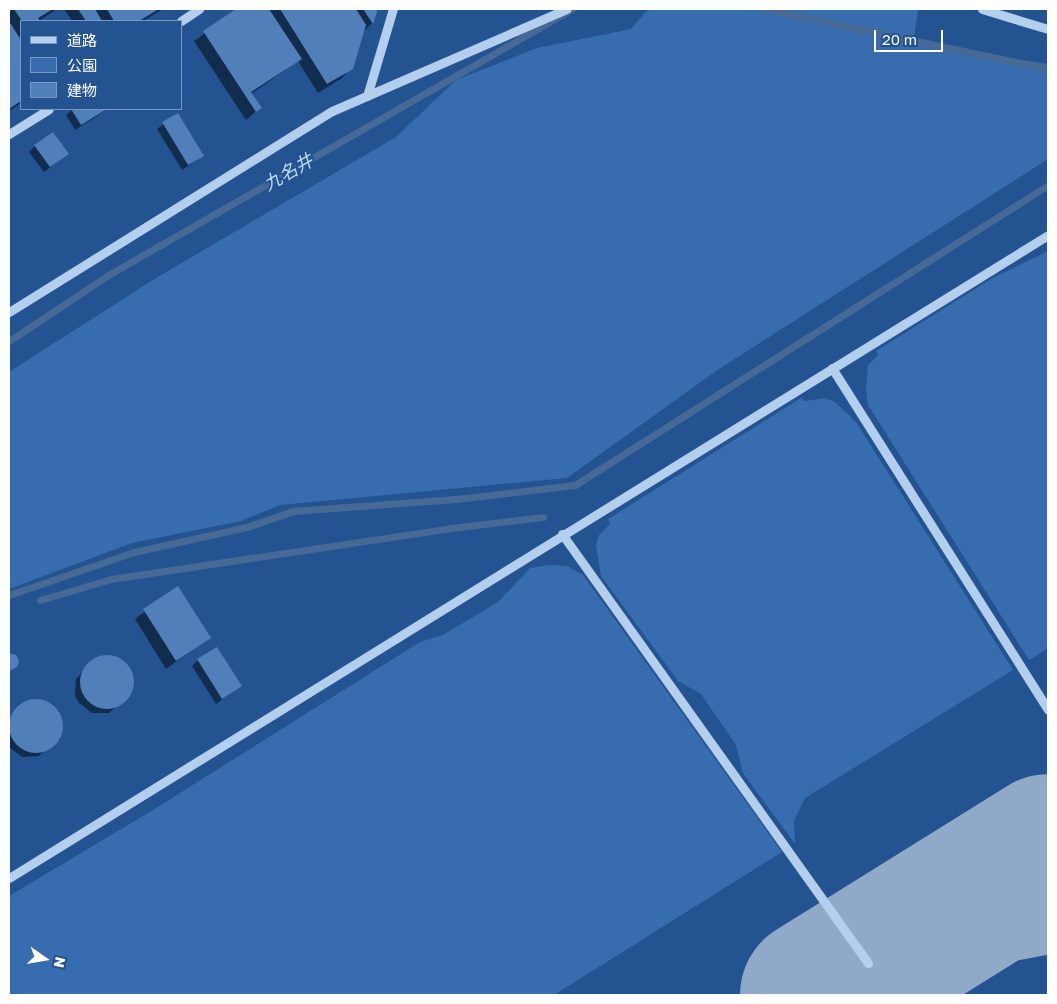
<!DOCTYPE html>
<meta charset="utf-8">
<style>
body{margin:0}
#map{position:relative;width:1057px;height:1004px;overflow:hidden;background:#235391;font-family:"Golos Text","Noto Sans JP",sans-serif}
div>[style]{position:absolute}
[style*='--x']{left:calc(var(--x)*1px);top:calc(var(--y)*1px);width:calc(var(--w)*1px);rotate:calc(var(--a)*1deg)}
.green>*{inset:0;background:#376dae}
.shadow>*{inset:0;background:#0007}
.stream>*{height:7px;margin:-3.5px;padding:0 3.5px;transform-origin:3.5px;border-radius:3.5px;background:#476995}
.taxiway>*{height:61px;margin:-30.5px;padding:0 30.5px;transform-origin:30.5px;border-radius:30.5px;background:#91a9c8}
.runway>*{height:154px;margin:-77px;padding:0 77px;transform-origin:77px;border-radius:77px;background:#91a9c8}
.building>*{inset:0;background:#507fb9}
.round{border-radius:50%}
.minor>*{height:9px;margin:-4.5px;padding:0 4.5px;transform-origin:4.5px;border-radius:4.5px;background:#b4ceed}
span{translate:-50% -50%;white-space:nowrap;text-align:center;line-height:1.15;-webkit-text-stroke:4px #235391;paint-order:stroke}
.water-label{font-size:18px;color:#c0d8f3;font-style:italic}
.frame{position:absolute;inset:0;border:10px solid #fff;pointer-events:none}
.legend{position:absolute;left:20px;top:20px;width:162px;height:90px;box-sizing:border-box;background:#235391;border:1px solid #7b98bd;margin:0;padding:6px 9px;list-style:none;font-size:15px;color:#fff}
.legend li{display:flex;align-items:center;gap:10px;height:25px}
.legend b{width:25px;border:1px solid #7b98bd}
.north{position:absolute;left:20px;top:934px;width:50px;height:50px;-webkit-text-stroke:4px #235391;paint-order:stroke;rotate:103deg;font-size:14px;font-weight:700;line-height:20px;text-align:center;color:#fff}
.north::after{content:'';display:block;margin:auto;width:18px;height:22px;background:#fff;clip-path:polygon(50% 0,100% 100%,50% 72%,0 100%)}
.scale{position:absolute;left:874px;top:30px;width:69px;height:22px;box-sizing:border-box;border:2px solid #fff;border-top:0;padding-left:6px;font-size:15px;line-height:18px;white-space:nowrap;color:#fff;-webkit-text-stroke:4px #235391;paint-order:stroke}
</style>
<div id="map">
<div class="green">
<i style="clip-path:polygon(648px 9px,918px 10px,913px 44px,1048px 64px,1048px 159px,719px 369px,567px 478px,280px 505px,241px 521px,132px 543px,9px 589px,9px 372px,156px 278px,396px 137px,456px 80px,537px 48px,631px 29px)"></i>
<i style="clip-path:polygon(1048px 251px,1048px 648px,1029px 660px,868px 405px,866px 389px,868px 365px,878px 355px,876px 351px,991px 279px)"></i>
<i style="clip-path:polygon(801px 398px,804px 401px,825px 398px,835px 402px,856px 422px,1013px 670px,805px 798px,794px 821px,795px 844px,743px 773px,736px 745px,701px 694px,678px 681px,601px 576px,596px 546px,599px 535px,610px 524px,608px 519px)"></i>
<i style="clip-path:polygon(549px 565px,567px 566px,583px 575px,782px 852px,554px 995px,9px 995px,9px 896px,153px 810px,420px 642px,443px 635px,498px 602px,530px 568px)"></i>
</div>
<div class="shadow">
<i style="clip-path:polygon(9px 9px,57px 9px,39px 21px,21px 21px,21px 103px,9px 111px)"></i>
<i style="clip-path:polygon(64px 9px,163px 9px,143px 21px,72px 21px)"></i>
<i style="clip-path:polygon(238px 9px,376px 9px,372px 23px,363px 32px,351px 68px,342px 78px,318px 93px,298px 61px,251px 94px,260px 108px,246px 120px,194px 41px)"></i>
<i style="clip-path:polygon(108px 109px,75px 130px,66px 115px,73px 109px)"></i>
<i style="clip-path:polygon(177px 114px,202px 156px,182px 170px,157px 129px)"></i>
<i style="clip-path:polygon(35px 146px,67px 154px,44px 172px,29px 152px)"></i>
<i style="clip-path:polygon(177px 588px,209px 638px,166px 669px,135px 619px)"></i>
<i style="clip-path:polygon(111px 657px,126px 665px,132px 680px,131px 688px,128px 696px,109px 713px,92px 713px,79px 703px,75px 696px,76px 679px,94px 659px)"></i>
<i style="clip-path:polygon(198px 660px,240px 686px,216px 704px,192px 666px)"></i>
<i style="clip-path:polygon(41px 700px,56px 709px,60px 715px,61px 732px,58px 739px,39px 756px,22px 757px,9px 747px,9px 719px,24px 703px)"></i>
</div>
<div class="stream">
<i style="--x:764;--y:9;--w:290;--a:11.9"></i>
<i style="--x:9;--y:341;--w:121;--a:-33.6"></i>
<i style="--x:110;--y:274;--w:533;--a:-29.84"></i>
<i style="--x:9;--y:595;--w:132;--a:-19"></i>
<i style="--x:134;--y:552;--w:116;--a:-12.5"></i>
<i style="--x:247;--y:527;--w:49;--a:-19.2"></i>
<i style="--x:293;--y:511;--w:163;--a:-4.2"></i>
<i style="--x:456;--y:499;--w:120;--a:-6.7"></i>
<i style="--x:575;--y:485;--w:560;--a:-32.38"></i>
<i style="--x:40;--y:600;--w:74;--a:-16.5"></i>
<i style="--x:111;--y:579;--w:344;--a:-8.5"></i>
<i style="--x:451;--y:528;--w:93;--a:-6.8"></i>
</div>
<div class="taxiway">
<i style="--x:819;--y:995;--w:58;--a:-26.6"></i>
<i style="--x:871;--y:969;--w:78;--a:-19.4"></i>
<i style="--x:945;--y:943;--w:105;--a:-11"></i>
</div>
<div class="runway">
<i style="--x:817;--y:995;--w:272;--a:-31.9"></i>
</div>
<div class="building">
<i style="clip-path:polygon(14px 9px,53px 9px,38px 18px,40px 21px,22px 21px)"></i>
<i style="clip-path:polygon(78px 9px,95px 9px,102px 21px,86px 21px)"></i>
<i style="clip-path:polygon(107px 9px,159px 9px,139px 21px,114px 21px)"></i>
<i style="clip-path:polygon(236px 9px,269px 9px,302px 59px,251px 92px,262px 108px,256px 112px,203px 31px)"></i>
<i style="clip-path:polygon(280px 9px,356px 9px,366px 25px,353px 69px,327px 84px)"></i>
<i style="clip-path:polygon(363px 9px,378px 9px,373px 24px)"></i>
<i style="clip-path:polygon(9px 21px,21px 40px,21px 101px,9px 109px)"></i>
<i style="clip-path:polygon(71px 109px,107px 109px,81px 125px)"></i>
<i style="clip-path:polygon(178px 113px,204px 156px,188px 165px,162px 122px)"></i>
<i style="clip-path:polygon(53px 132px,69px 154px,50px 167px,34px 145px)"></i>
<i style="clip-path:polygon(178px 586px,211px 638px,176px 661px,143px 609px)"></i>
<i style="clip-path:polygon(217px 647px,242px 686px,222px 699px,197px 659px)"></i>
<i style="clip-path:polygon(9px 653px,16px 655px,19px 661px,17px 667px,9px 671px)"></i>
<i class="round" style="left:80px;top:655px;width:54px;height:54px"></i>
<i class="round" style="left:9px;top:699px;width:54px;height:54px"></i>
</div>
<div class="minor">
<i style="--x:982;--y:9;--w:69;--a:16.9"></i>
<i style="--x:181;--y:21;--w:22;--a:-34"></i>
<i style="--x:367;--y:96;--w:91;--a:-73.4"></i>
<i style="--x:9;--y:134;--w:47;--a:-32"></i>
<i style="--x:9;--y:312;--w:380;--a:-31.9"></i>
<i style="--x:332;--y:111;--w:256;--a:-23.5"></i>
<i style="--x:832;--y:368;--w:404;--a:57.7"></i>
<i style="--x:562;--y:534;--w:527;--a:54.5"></i>
<i style="--x:9;--y:878;--w:1222;--a:-31.75"></i>
</div>
<div class="water-label">
<span style="left:288px;top:172px;rotate:-30deg">九名井</span>
</div>
<div class="frame"></div>
<ul class="legend">
<li><b style="height:6px;background:#b4ceed"></b>道路</li>
<li><b style="height:14px;background:#376dae"></b>公園</li>
<li><b style="height:14px;background:#507fb9"></b>建物</li>
</ul>
<div class="north">N</div>
<div class="scale">20 m</div>
</div>
